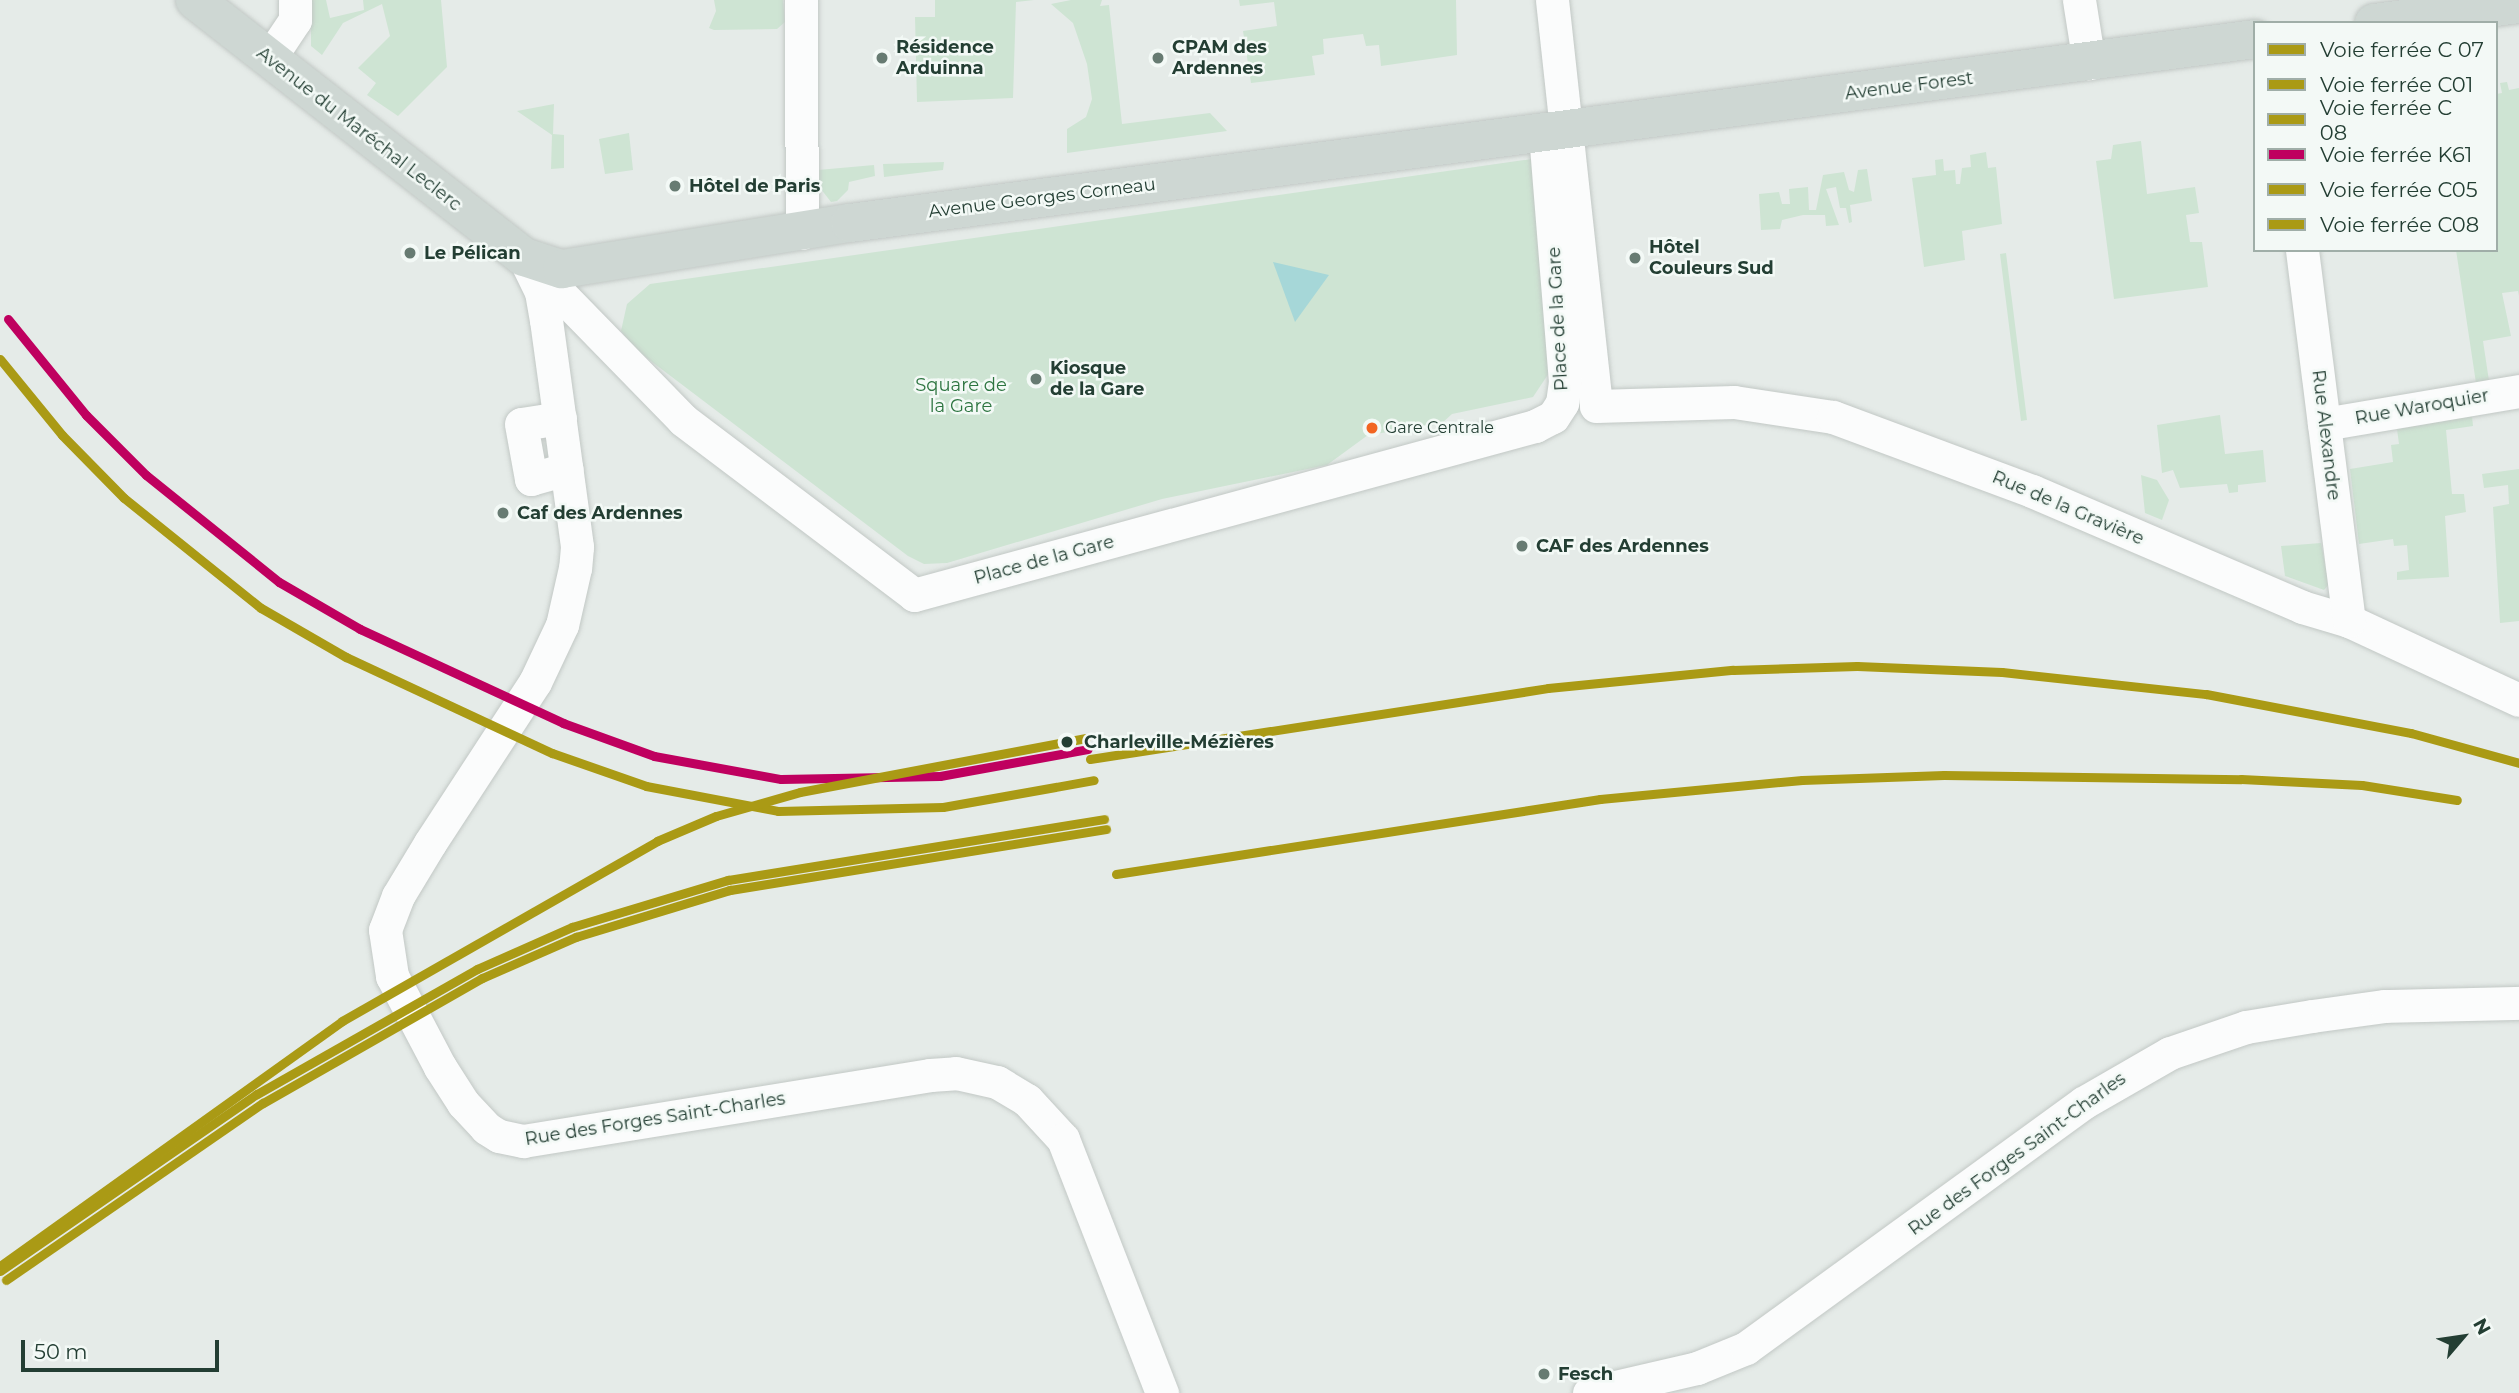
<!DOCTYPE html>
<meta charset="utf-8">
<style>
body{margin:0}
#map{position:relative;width:2519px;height:1393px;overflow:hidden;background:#e5ebe8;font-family:Montserrat,sans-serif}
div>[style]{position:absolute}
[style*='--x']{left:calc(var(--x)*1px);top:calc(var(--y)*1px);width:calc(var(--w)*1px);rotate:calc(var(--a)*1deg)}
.green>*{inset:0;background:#cee4d3}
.water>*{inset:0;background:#a6d7d8}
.roads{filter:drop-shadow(0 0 2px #c2c8c5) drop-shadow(0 0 2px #c2c8c5)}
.minor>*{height:33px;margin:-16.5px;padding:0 16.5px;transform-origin:16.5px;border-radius:16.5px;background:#fbfcfc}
.major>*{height:38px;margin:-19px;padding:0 19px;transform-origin:19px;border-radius:19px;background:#ced7d3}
.rail-1>*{height:9px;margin:-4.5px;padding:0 4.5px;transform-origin:4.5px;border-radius:4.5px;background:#aa9a15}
.rail-2>*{height:9px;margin:-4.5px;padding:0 4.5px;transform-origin:4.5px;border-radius:4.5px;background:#aa9a15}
.rail-3>*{height:9px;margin:-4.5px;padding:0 4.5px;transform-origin:4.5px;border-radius:4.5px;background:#aa9a15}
.rail-4>*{height:9px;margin:-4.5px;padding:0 4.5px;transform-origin:4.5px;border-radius:4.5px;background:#bf005f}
.rail-5>*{height:9px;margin:-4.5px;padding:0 4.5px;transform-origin:4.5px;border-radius:4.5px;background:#aa9a15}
.rail-6>*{height:9px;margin:-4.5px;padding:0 4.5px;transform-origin:4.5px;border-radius:4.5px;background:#aa9a15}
.dots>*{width:19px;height:19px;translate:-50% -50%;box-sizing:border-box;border:4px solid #f3f9f6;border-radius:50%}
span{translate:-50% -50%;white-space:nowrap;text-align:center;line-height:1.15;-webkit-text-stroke:5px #f3f9f6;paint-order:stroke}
.bus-label{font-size:16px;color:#233e33}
.left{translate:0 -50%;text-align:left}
.poi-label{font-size:18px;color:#233e33;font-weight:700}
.street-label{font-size:18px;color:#233e33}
.park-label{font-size:18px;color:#2d7540}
.stop-label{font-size:18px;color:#233e33;font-weight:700}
.legend{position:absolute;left:2253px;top:21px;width:245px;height:231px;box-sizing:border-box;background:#f3f9f6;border:2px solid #a0aea8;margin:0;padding:9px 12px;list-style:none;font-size:21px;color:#233e33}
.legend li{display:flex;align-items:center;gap:14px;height:35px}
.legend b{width:35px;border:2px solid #a0aea8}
.north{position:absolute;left:2428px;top:1302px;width:70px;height:70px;-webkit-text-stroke:5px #f3f9f6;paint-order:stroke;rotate:61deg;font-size:19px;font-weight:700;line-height:28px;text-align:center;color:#233e33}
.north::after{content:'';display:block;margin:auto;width:24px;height:32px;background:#233e33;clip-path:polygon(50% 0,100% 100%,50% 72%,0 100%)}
.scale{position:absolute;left:21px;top:1340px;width:198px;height:32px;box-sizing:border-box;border:4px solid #233e33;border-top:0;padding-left:9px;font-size:21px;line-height:24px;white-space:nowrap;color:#233e33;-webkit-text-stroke:5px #f3f9f6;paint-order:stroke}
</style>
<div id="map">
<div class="green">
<i style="clip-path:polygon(311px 0,326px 0,330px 18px,364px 10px,363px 0,441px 0,447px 67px,398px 116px,367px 95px,376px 83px,358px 68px,390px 36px,382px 4px,343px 23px,322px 55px,311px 46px)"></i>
<i style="clip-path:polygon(714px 0,783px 0,785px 22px,777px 29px,714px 30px,709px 28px,716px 11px)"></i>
<i style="clip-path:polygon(935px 0,1034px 0,1016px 2px,1013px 98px,917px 102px,915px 17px,935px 17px)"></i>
<i style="clip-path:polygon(1071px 0,1102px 0,1100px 6px,1109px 5px,1122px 124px,1210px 113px,1227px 131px,1067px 153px,1067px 129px,1086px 117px,1092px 99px,1087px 64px,1073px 23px,1051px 4px)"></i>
<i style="clip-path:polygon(1239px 0,1456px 0,1457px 55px,1381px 66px,1379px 45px,1366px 46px,1363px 34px,1323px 39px,1324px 54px,1312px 56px,1315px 75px,1251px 83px,1243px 31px,1277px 26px,1274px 2px,1240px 6px)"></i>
<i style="clip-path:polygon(2507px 82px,2509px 90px,2519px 88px,2519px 296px,2518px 291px,2502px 293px,2511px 336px,2483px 341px,2489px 381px,2476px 383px,2456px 250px,2496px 250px,2496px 94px,2502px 93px,2500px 83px)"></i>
<i style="clip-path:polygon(554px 104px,553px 134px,564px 135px,564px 168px,551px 169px,552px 135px,517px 111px)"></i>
<i style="clip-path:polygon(629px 133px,633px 170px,605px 174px,599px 139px)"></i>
<i style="clip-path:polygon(2141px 141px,2147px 194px,2195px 187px,2199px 213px,2186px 215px,2190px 242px,2202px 242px,2208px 287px,2114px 299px,2096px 161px,2111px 159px,2113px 145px)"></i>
<i style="clip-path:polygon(1986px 152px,1988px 168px,1996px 167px,2002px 224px,1962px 231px,1965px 260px,1924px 267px,1912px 178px,1936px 175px,1935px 160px,1943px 159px,1944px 171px,1955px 170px,1956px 184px,1960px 184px,1962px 168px,1971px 167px,1970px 155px)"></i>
<i style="clip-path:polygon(1532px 159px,1549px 373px,1533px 397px,1452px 414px,1441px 424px,1368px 435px,1327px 465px,1162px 499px,947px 563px,924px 564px,908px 556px,635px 349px,621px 331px,627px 304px,650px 284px)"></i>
<i style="clip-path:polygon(944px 162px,943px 170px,884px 177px,883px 164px)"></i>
<i style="clip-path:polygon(874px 165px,875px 176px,849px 182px,848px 190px,837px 201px,831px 202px,817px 184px,818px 170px)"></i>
<i style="clip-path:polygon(1867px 169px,1872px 201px,1850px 205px,1852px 222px,1849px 223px,1846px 208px,1840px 208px,1836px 187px,1826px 189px,1839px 225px,1826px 226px,1825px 215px,1803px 215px,1782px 220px,1780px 229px,1761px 230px,1759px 194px,1779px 192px,1782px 204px,1790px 204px,1789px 189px,1808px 187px,1809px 210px,1816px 210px,1823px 175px,1844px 172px,1849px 190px,1854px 192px,1858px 170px)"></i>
<i style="clip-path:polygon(2006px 253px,2027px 420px,2021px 421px,2000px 254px)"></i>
<i style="clip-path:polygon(2220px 415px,2225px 454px,2263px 450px,2266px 482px,2238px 485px,2238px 492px,2229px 493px,2227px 484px,2180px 488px,2173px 470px,2162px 473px,2157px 425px)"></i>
<i style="clip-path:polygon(2472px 416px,2473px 426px,2446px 430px,2452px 494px,2464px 494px,2466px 512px,2445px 516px,2449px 577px,2397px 580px,2397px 572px,2409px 570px,2407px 545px,2394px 546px,2393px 539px,2359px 544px,2350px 469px,2393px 462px,2391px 445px,2399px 444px,2397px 429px)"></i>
<i style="clip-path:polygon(2519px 469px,2519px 621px,2500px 623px,2493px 507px,2509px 504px,2508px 485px,2484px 488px,2482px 474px)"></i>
<i style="clip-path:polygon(2141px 475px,2157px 480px,2169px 500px,2162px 520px,2145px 513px)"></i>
<i style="clip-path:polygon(2321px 543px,2329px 584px,2324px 590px,2285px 576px,2281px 546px)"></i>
</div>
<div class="water">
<i style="clip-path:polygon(1273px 262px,1329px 275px,1295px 322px)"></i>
</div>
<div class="roads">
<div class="minor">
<i style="--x:801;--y:0;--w:233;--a:89.8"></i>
<i style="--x:1552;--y:0;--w:408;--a:83.8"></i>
<i style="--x:1596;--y:406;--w:138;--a:-1.7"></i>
<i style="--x:1734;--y:402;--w:100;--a:8.6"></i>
<i style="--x:1833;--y:417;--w:212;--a:20.4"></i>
<i style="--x:2032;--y:491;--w:294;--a:23.2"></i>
<i style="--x:2302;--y:607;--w:49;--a:16.6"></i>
<i style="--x:2349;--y:621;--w:187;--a:24.9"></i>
<i style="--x:2079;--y:0;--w:64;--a:81"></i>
<i style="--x:269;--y:59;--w:47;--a:-56.3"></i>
<i style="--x:295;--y:20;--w:20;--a:-90"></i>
<i style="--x:2302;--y:250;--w:374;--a:82.8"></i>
<i style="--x:524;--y:257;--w:39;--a:64"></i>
<i style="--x:541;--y:292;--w:28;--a:80"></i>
<i style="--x:546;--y:320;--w:229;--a:82.2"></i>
<i style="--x:577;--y:547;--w:21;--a:95"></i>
<i style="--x:575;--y:568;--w:58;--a:102.8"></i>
<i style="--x:562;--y:625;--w:63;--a:115.3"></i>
<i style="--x:535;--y:682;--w:192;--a:123.1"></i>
<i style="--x:430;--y:843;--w:62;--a:121.1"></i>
<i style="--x:398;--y:896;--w:36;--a:111"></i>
<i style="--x:385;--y:930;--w:47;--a:81.3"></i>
<i style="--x:392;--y:976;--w:103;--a:62.2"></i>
<i style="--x:440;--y:1067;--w:43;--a:57.4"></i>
<i style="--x:463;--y:1103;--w:34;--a:47"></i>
<i style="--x:486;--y:1128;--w:15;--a:32"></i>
<i style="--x:499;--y:1136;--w:25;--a:12"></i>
<i style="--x:523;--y:1141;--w:412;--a:-9.2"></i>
<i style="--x:930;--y:1075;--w:26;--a:-4"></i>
<i style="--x:956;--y:1073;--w:42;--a:12.4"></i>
<i style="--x:997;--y:1082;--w:35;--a:31"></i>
<i style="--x:1027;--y:1100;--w:53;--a:47.3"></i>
<i style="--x:1063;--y:1139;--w:273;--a:68.7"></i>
<i style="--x:530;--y:263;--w:219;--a:45.7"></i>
<i style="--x:683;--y:420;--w:290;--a:37.1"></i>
<i style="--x:914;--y:595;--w:644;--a:-15.22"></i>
<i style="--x:1535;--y:426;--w:20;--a:-27"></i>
<i style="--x:1553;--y:417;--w:17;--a:-57"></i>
<i style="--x:1562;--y:403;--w:21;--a:-82"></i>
<i style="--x:1565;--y:382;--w:251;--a:-94.6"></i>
<i style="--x:560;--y:418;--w:39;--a:171"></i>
<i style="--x:521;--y:424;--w:56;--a:79.7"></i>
<i style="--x:531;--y:479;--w:37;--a:-16"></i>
<i style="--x:2324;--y:424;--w:198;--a:-9.6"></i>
<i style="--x:1589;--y:1393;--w:111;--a:-13"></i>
<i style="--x:1697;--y:1368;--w:53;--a:-22.2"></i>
<i style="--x:1746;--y:1348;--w:417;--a:-36"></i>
<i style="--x:2083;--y:1103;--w:100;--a:-29.9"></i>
<i style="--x:2170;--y:1053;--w:80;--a:-18.9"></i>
<i style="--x:2246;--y:1027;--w:67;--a:-9.5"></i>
<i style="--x:2312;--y:1016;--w:74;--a:-7.8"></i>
<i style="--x:2385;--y:1006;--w:134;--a:-1.3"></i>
</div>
<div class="major">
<i style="--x:195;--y:0;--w:417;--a:38"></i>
<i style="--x:524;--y:257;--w:40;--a:18"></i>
<i style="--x:562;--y:269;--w:292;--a:-9.1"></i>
<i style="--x:850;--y:223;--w:1417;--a:-7.46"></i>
<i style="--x:2374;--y:23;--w:146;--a:-7.5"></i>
</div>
</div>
<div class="rail-1">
<i style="--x:1090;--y:759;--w:463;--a:-8.8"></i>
<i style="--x:1548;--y:688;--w:186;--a:-5.6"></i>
<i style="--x:1733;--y:670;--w:124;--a:-1.8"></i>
<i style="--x:1857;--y:666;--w:145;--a:2.4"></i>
<i style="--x:2002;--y:672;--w:205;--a:6.2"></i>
<i style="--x:2206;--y:694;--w:209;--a:10.8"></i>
<i style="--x:2411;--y:733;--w:112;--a:15.5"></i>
<i style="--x:1116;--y:874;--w:490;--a:-8.8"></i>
<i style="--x:1600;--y:799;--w:203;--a:-5.4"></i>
<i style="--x:1802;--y:780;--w:142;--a:-2"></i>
<i style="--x:1944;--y:775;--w:297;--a:0.8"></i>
<i style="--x:2241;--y:779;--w:121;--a:2.8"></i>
<i style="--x:2362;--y:785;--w:96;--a:9"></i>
</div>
<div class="rail-2">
<i style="--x:0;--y:1271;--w:312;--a:-34.6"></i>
<i style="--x:257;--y:1094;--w:253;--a:-29.6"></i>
<i style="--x:477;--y:969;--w:104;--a:-23.9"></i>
<i style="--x:572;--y:927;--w:163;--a:-16.8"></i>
<i style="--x:728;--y:880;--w:381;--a:-9.2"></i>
</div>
<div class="rail-3">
<i style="--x:6;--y:1280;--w:312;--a:-34.6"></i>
<i style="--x:263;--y:1103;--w:252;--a:-29.7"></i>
<i style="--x:482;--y:978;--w:103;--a:-23.6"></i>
<i style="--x:576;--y:937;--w:161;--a:-17"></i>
<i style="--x:730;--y:890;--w:381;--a:-9.2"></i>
</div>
<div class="rail-4">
<i style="--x:8;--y:319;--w:124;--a:50.9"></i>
<i style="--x:86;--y:415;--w:85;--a:45"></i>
<i style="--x:146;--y:475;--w:171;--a:38.8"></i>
<i style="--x:279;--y:582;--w:94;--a:30.1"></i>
<i style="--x:360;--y:629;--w:224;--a:24.8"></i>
<i style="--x:563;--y:723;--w:97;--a:19.9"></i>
<i style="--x:654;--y:756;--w:129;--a:10.3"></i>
<i style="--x:781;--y:779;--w:159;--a:-1.1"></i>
<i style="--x:940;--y:776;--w:150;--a:-10.3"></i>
</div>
<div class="rail-5">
<i style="--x:0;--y:359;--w:98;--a:50.8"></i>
<i style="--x:62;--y:435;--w:88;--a:45.5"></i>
<i style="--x:124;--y:498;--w:176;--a:38.8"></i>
<i style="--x:261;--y:608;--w:98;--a:30"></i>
<i style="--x:346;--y:657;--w:227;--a:25"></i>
<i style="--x:552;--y:753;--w:100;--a:19.3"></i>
<i style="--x:646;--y:786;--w:134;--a:10.7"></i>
<i style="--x:778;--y:811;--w:165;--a:-1.4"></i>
<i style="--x:943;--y:807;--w:153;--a:-10.1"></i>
</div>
<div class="rail-6">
<i style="--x:0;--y:1266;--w:421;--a:-35.6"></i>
<i style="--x:342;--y:1021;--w:363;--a:-29.7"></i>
<i style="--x:657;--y:841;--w:64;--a:-23"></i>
<i style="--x:716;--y:816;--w:87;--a:-15.9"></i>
<i style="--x:800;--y:792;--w:291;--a:-10.7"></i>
</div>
<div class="dots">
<i style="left:882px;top:58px;background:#677b72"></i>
<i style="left:1158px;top:58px;background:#677b72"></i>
<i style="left:675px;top:186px;background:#677b72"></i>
<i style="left:410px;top:253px;background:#677b72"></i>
<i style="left:1635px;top:258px;background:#677b72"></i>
<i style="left:1036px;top:379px;background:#677b72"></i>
<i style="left:1372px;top:428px;background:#f26522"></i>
<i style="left:503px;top:513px;background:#677b72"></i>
<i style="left:1522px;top:546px;background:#677b72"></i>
<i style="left:1067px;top:742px;background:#233e33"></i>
<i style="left:1544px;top:1374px;background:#677b72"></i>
</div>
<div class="bus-label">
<span class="left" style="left:1385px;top:428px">Gare Centrale</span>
</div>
<div class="poi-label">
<span class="left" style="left:896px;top:58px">Résidence<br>Arduinna</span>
<span class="left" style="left:1172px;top:58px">CPAM des<br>Ardennes</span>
<span class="left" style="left:689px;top:186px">Hôtel de Paris</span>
<span class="left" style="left:1649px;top:258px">Hôtel<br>Couleurs Sud</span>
<span class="left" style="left:424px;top:253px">Le Pélican</span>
<span class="left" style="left:1050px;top:379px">Kiosque<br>de la Gare</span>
<span class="left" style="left:517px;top:513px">Caf des Ardennes</span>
<span class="left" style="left:1536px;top:546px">CAF des Ardennes</span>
<span class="left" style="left:1558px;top:1374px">Fesch</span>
</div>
<div class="street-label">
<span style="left:1909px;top:86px;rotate:-7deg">Avenue Forest</span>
<span style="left:359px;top:129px;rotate:38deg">Avenue du Maréchal Leclerc</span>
<span style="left:1042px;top:198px;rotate:-7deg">Avenue Georges Corneau</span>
<span style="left:1558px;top:319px;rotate:-93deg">Place de la Gare</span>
<span style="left:2422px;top:407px;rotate:-10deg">Rue Waroquier</span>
<span style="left:2326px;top:435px;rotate:83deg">Rue Alexandre</span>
<span style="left:2068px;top:508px;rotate:23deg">Rue de la Gravière</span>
<span style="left:1044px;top:560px;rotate:-15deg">Place de la Gare</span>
<span style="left:655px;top:1119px;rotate:-9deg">Rue des Forges Saint-Charles</span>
<span style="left:2017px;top:1154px;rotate:-36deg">Rue des Forges Saint-Charles</span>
</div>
<div class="park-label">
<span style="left:961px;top:396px">Square de<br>la Gare</span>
</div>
<div class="stop-label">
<span class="left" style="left:1084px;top:742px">Charleville-Mézières</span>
</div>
<ul class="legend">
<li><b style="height:9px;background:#aa9a15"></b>Voie ferrée C 07</li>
<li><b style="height:9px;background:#aa9a15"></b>Voie ferrée C01</li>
<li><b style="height:9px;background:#aa9a15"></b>Voie ferrée C 08</li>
<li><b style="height:9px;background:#bf005f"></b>Voie ferrée K61</li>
<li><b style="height:9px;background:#aa9a15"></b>Voie ferrée C05</li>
<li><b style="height:9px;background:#aa9a15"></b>Voie ferrée C08</li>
</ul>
<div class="north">N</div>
<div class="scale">50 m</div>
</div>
